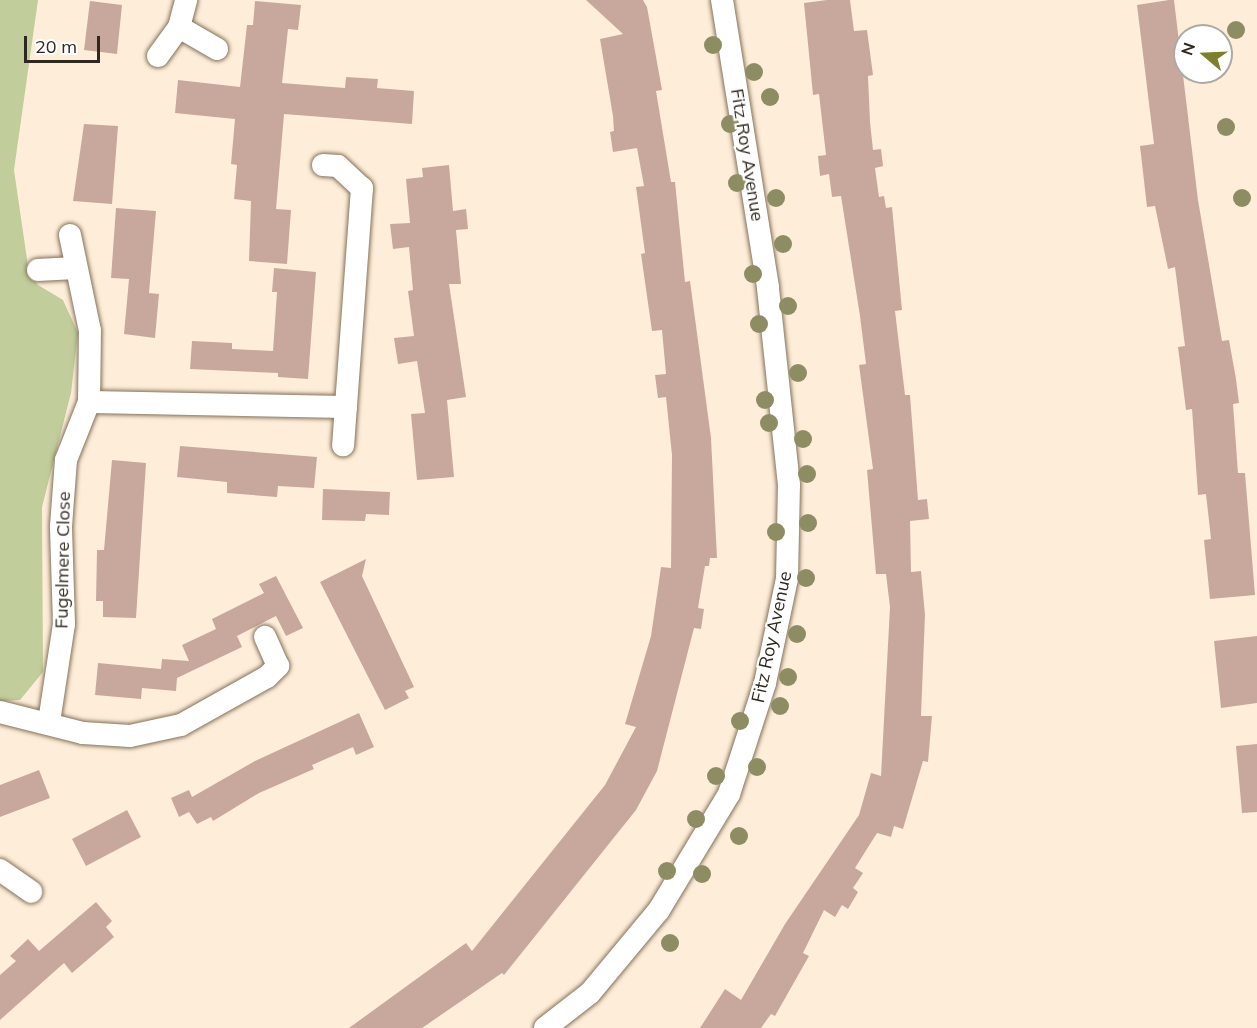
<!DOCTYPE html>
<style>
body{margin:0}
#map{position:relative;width:1257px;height:1028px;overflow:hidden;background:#feeed9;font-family:Mulish,sans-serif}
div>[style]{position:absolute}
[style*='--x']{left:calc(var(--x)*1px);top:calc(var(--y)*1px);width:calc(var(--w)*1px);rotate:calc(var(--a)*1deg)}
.green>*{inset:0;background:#c1cd9b}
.building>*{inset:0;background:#c8a89d}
.roads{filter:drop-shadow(0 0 2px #83715a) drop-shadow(0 0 2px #83715a)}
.street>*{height:22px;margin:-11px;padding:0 11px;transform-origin:11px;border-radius:11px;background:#fff}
.trees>*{width:18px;height:18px;margin:-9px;border-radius:50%;background:#8e8c62}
span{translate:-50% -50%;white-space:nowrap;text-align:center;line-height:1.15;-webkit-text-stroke:4.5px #fff;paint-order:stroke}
.street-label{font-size:18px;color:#2f281e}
.north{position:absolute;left:1173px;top:24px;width:60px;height:60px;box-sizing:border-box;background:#fff;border:2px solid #aca9a5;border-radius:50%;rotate:289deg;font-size:16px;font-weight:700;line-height:24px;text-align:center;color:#2f281e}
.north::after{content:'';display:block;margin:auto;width:21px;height:27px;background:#7c802a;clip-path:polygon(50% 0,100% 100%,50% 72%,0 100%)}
.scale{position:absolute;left:24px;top:36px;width:76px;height:27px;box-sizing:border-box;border:3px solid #2f281e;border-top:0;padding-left:8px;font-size:18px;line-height:21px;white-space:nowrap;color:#2f281e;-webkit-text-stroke:4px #fff;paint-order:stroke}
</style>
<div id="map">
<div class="green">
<i style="clip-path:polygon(0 0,38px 0,14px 170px,29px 273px,38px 285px,63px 300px,78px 333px,71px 393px,42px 507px,43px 672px,20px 700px,0 701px)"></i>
</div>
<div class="building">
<i style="clip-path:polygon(586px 0,643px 0,647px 7px,662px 90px,656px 91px,671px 182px,675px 182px,685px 282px,690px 281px,711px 438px,717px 558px,710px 558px,709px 566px,705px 566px,698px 608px,704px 609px,701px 629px,694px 628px,657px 771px,636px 810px,504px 975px,502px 973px,422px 1028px,349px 1028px,466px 943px,472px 951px,605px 785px,636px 727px,625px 724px,651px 636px,661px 567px,671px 568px,672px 455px,666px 397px,658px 398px,655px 375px,666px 374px,662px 330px,652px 331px,641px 254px,645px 253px,636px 187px,644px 186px,637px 148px,613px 152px,610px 132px,614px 131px,613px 116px,600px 39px,623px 34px)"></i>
<i style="clip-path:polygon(827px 0,850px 0,854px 31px,867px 30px,873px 75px,868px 76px,870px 122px,873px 150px,881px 149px,883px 166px,875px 168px,879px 197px,884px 196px,886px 208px,892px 207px,902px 310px,895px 311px,905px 395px,910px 395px,918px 500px,927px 499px,929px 519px,910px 521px,911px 572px,921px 571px,925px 615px,921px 716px,932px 716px,928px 762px,923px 761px,903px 829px,894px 826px,891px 837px,877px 833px,855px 868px,863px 873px,853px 888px,858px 892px,848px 909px,842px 905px,835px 917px,824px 910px,803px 953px,809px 956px,775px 1016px,771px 1014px,761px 1028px,700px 1028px,725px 989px,741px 1000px,785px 924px,859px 815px,871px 773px,881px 776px,890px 607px,886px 574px,876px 574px,867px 470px,873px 469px,859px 365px,866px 364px,860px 316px,841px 196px,832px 197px,829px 174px,820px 176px,818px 156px,826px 155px,819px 94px,813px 95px,804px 3px)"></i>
<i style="clip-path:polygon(1169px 0,1174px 0,1198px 200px,1222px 341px,1229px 340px,1236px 379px,1239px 403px,1233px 404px,1238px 473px,1245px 473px,1255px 595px,1210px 599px,1204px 540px,1211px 539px,1206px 494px,1198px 495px,1192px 409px,1186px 410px,1178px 347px,1185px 346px,1175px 267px,1168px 269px,1155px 206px,1147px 207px,1140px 146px,1154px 144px,1137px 5px)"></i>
<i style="clip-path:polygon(90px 1px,122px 5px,117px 54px,84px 50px)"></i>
<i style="clip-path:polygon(255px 1px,301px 5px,298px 30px,288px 29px,282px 83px,345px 88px,346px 77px,378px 79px,377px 88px,414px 91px,412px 124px,284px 114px,276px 209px,291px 210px,287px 264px,249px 261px,251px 201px,234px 199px,237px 165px,231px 164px,235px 119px,175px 113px,178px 80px,240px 87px,247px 25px,253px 25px)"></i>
<i style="clip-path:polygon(84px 124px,118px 126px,112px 204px,73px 201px)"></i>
<i style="clip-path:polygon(449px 165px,453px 211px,466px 209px,468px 229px,456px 230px,461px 284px,449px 284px,466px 397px,447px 400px,454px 477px,417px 480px,411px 414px,425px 413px,417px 361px,398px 364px,394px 338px,414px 336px,408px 291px,413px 290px,409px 247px,393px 249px,390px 224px,410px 223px,406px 179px,423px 177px,422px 168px)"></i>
<i style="clip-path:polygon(116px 208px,156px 211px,149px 293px,159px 294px,155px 338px,124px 334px,129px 279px,111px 278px)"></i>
<i style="clip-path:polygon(274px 268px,316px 272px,308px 379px,278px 377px,278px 373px,190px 369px,192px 341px,232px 343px,232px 349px,273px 351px,277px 292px,272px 292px)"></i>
<i style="clip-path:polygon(180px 446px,317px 457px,314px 488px,278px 486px,277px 497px,227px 493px,227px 482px,177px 477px)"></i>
<i style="clip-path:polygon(112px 460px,146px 463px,136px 618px,103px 617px,103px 601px,96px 601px,97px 550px,104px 550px)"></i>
<i style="clip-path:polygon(323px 489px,390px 492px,389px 515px,366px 514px,365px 521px,322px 520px)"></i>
<i style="clip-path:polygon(366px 559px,362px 576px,414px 687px,405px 691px,409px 698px,385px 710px,320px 582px)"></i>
<i style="clip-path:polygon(276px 576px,303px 628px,286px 636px,276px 616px,237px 636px,242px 647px,177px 678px,176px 691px,142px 688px,141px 699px,95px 695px,98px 663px,161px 669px,162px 659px,189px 661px,182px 645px,216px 629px,212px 619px,264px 593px,259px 584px)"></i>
<i style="clip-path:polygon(1257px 636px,1257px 703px,1221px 708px,1214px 641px)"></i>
<i style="clip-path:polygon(359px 713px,374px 747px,356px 755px,353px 747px,312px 765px,314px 769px,259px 793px,213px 821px,211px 817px,197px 824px,189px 812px,179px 817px,171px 798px,189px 790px,192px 797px,255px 761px)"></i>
<i style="clip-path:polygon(1257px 744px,1257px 812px,1242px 813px,1236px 746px)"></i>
<i style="clip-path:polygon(39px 770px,50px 798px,0 817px,0 785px)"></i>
<i style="clip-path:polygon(127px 810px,141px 837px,86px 866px,72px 839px)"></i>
<i style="clip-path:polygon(96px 902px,112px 921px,106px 927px,114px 937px,72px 973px,64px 963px,0 1020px,0 975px,16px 961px,10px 956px,28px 939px,39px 951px)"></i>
</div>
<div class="roads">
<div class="street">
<i style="--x:179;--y:27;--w:44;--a:30.1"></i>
<i style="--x:158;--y:56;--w:36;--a:-54"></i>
<i style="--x:179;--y:27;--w:28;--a:-75"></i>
<i style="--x:323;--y:165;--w:15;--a:4"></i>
<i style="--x:338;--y:166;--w:33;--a:43"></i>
<i style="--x:362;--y:188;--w:258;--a:94.2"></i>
<i style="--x:38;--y:270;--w:37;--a:-3"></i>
<i style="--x:89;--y:402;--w:257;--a:1.1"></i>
<i style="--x:0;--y:712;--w:86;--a:14.2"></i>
<i style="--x:83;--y:733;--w:47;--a:3.7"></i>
<i style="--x:130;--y:736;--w:52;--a:-12.2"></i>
<i style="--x:181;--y:725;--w:98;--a:-29.2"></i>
<i style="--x:267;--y:677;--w:16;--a:-45"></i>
<i style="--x:278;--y:666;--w:32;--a:-114"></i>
<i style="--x:49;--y:722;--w:99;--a:-81.3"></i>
<i style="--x:64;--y:624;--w:98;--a:-91.8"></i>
<i style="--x:61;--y:526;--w:66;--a:-85.7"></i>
<i style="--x:66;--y:460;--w:62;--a:-68.4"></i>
<i style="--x:89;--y:402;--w:71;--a:-89.2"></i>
<i style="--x:90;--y:331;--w:98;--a:-101.8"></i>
<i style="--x:0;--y:870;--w:38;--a:35"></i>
<i style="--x:545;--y:1028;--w:57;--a:-37.9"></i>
<i style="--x:590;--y:993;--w:108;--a:-50.3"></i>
<i style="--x:659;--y:910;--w:135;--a:-58.9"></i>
<i style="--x:729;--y:794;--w:117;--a:-72"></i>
<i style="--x:765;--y:683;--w:106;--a:-78.1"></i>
<i style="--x:787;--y:579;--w:94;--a:-88.8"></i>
<i style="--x:789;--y:485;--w:199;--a:-96.1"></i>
<i style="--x:768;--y:287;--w:291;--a:-99.1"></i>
</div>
</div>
<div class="trees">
<i style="left:1236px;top:30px"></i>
<i style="left:713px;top:45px"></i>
<i style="left:754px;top:72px"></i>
<i style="left:770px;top:97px"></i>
<i style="left:730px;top:124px"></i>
<i style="left:1226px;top:127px"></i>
<i style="left:737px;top:183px"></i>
<i style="left:776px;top:198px"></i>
<i style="left:1242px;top:198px"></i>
<i style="left:783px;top:244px"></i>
<i style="left:753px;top:274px"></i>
<i style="left:788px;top:306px"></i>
<i style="left:759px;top:324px"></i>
<i style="left:798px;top:373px"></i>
<i style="left:765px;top:400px"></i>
<i style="left:769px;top:423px"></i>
<i style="left:803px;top:439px"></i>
<i style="left:807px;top:474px"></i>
<i style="left:808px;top:523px"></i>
<i style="left:776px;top:532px"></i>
<i style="left:806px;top:578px"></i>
<i style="left:797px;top:634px"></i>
<i style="left:788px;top:677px"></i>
<i style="left:780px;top:706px"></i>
<i style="left:740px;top:721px"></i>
<i style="left:757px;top:767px"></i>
<i style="left:716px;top:776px"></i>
<i style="left:696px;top:819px"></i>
<i style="left:739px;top:836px"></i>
<i style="left:667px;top:871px"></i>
<i style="left:702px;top:874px"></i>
<i style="left:670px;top:943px"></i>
</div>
<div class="street-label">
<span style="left:747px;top:155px;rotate:81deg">Fitz Roy Avenue</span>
<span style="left:63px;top:560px;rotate:-89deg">Fugelmere Close</span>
<span style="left:772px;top:637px;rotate:-78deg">Fitz Roy Avenue</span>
</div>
<div class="north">N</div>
<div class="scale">20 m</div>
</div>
